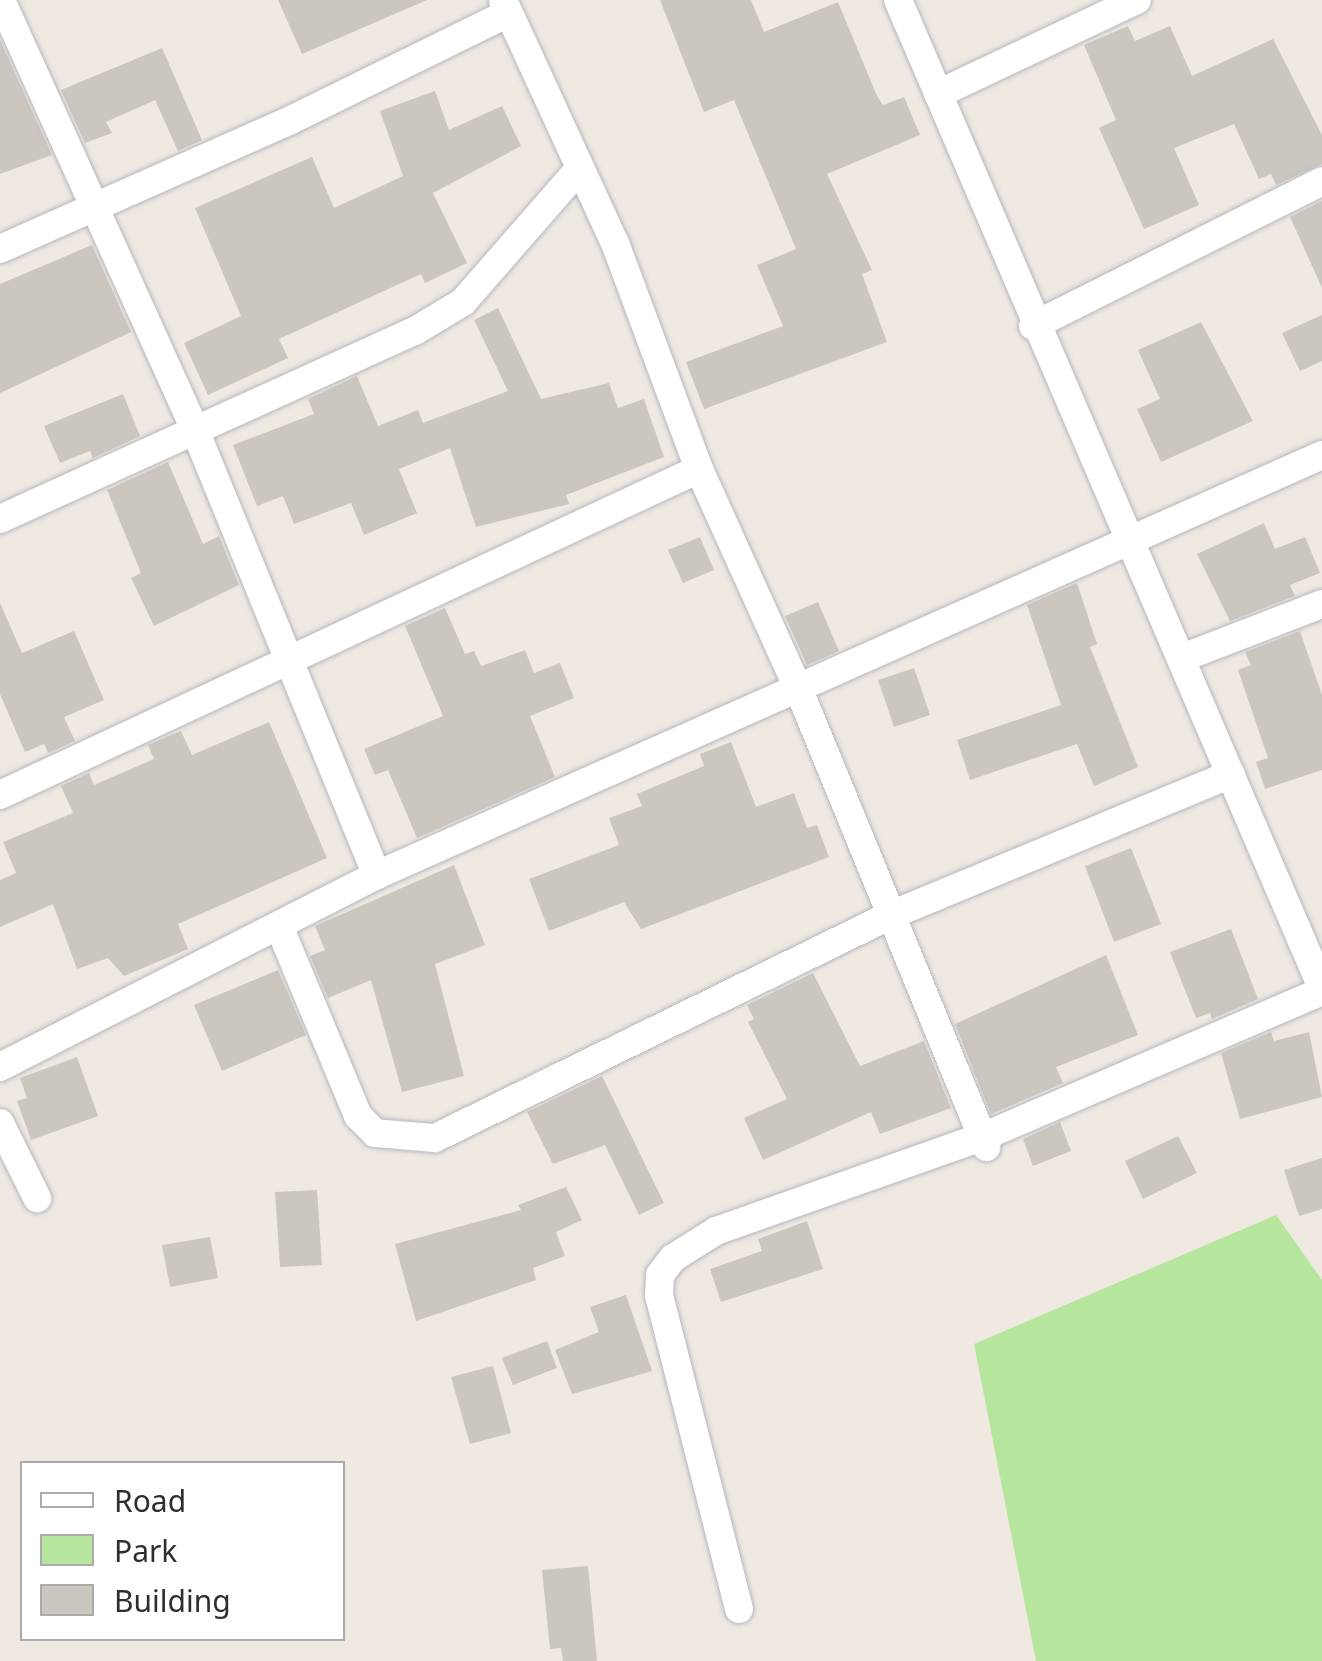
<!DOCTYPE html>
<style>
body{margin:0}
#map{position:relative;width:1322px;height:1661px;overflow:hidden;background:#efe9e1;font-family:"Noto Sans",sans-serif}
div>[style]{position:absolute}
[style*='--x']{left:calc(var(--x)*1px);top:calc(var(--y)*1px);width:calc(var(--w)*1px);rotate:calc(var(--a)*1deg)}
.green>*{inset:0;background:#b6e59e}
.building>*{inset:0;background:#cbc7bf}
.roads{filter:drop-shadow(0 0 2px #b4b7c1) drop-shadow(0 0 2px #b4b7c1)}
.street>*{height:28px;margin:-14px;padding:0 14px;transform-origin:14px;border-radius:14px;background:#fff}
span{translate:-50% -50%;white-space:nowrap;text-align:center;line-height:1.15;-webkit-text-stroke:10px #fff;paint-order:stroke}
.legend{position:absolute;left:20px;top:1461px;width:325px;height:180px;box-sizing:border-box;background:#fff;border:2px solid #ababab;margin:0;padding:12px 18px;list-style:none;font-size:30px;color:#2e2e2e}
.legend li{display:flex;align-items:center;gap:20px;height:50px}
.legend b{width:50px;border:2px solid #ababab}
</style>
<div id="map">
<div class="green">
<i style="clip-path:polygon(1276px 1215px,1322px 1280px,1322px 1661px,1036px 1661px,974px 1344px)"></i>
</div>
<div class="building">
<i style="clip-path:polygon(278px 0,427px 0,302px 54px)"></i>
<i style="clip-path:polygon(660px 0,751px 0,764px 32px,838px 2px,877px 96px,883px 105px,904px 97px,920px 135px,827px 174px,872px 270px,862px 274px,887px 342px,704px 409px,686px 362px,783px 326px,757px 265px,796px 249px,734px 100px,704px 112px)"></i>
<i style="clip-path:polygon(1128px 26px,1135px 41px,1170px 26px,1192px 76px,1273px 39px,1322px 135px,1322px 164px,1276px 185px,1271px 174px,1259px 179px,1234px 124px,1174px 148px,1199px 205px,1144px 229px,1099px 128px,1116px 120px,1084px 45px)"></i>
<i style="clip-path:polygon(0 40px,52px 155px,0 174px)"></i>
<i style="clip-path:polygon(162px 48px,202px 140px,178px 151px,155px 100px,106px 122px,112px 133px,85px 143px,61px 90px)"></i>
<i style="clip-path:polygon(435px 91px,449px 130px,502px 106px,521px 146px,433px 193px,467px 263px,425px 283px,421px 274px,279px 339px,288px 358px,208px 395px,184px 343px,241px 316px,195px 208px,312px 157px,334px 208px,403px 176px,380px 111px)"></i>
<i style="clip-path:polygon(1322px 201px,1322px 288px,1290px 217px)"></i>
<i style="clip-path:polygon(92px 245px,131px 332px,0 393px,0 284px)"></i>
<i style="clip-path:polygon(498px 308px,541px 399px,609px 383px,618px 408px,644px 399px,664px 457px,566px 495px,569px 504px,476px 527px,450px 448px,399px 469px,417px 513px,364px 535px,351px 503px,294px 524px,283px 496px,257px 506px,233px 445px,314px 414px,308px 399px,357px 376px,378px 426px,418px 410px,423px 423px,508px 391px,474px 320px)"></i>
<i style="clip-path:polygon(1322px 315px,1322px 361px,1300px 371px,1282px 333px)"></i>
<i style="clip-path:polygon(1201px 322px,1253px 421px,1161px 462px,1137px 409px,1160px 399px,1138px 350px)"></i>
<i style="clip-path:polygon(123px 394px,140px 436px,93px 458px,90px 451px,60px 463px,44px 426px)"></i>
<i style="clip-path:polygon(168px 462px,203px 544px,219px 536px,239px 585px,154px 626px,131px 578px,141px 573px,107px 490px)"></i>
<i style="clip-path:polygon(1264px 523px,1275px 549px,1305px 537px,1320px 573px,1290px 585px,1295px 596px,1230px 621px,1197px 554px)"></i>
<i style="clip-path:polygon(700px 537px,714px 570px,683px 583px,668px 550px)"></i>
<i style="clip-path:polygon(1077px 583px,1097px 644px,1090px 647px,1138px 767px,1094px 786px,1077px 744px,970px 780px,957px 740px,1061px 705px,1027px 605px)"></i>
<i style="clip-path:polygon(818px 602px,839px 651px,807px 665px,785px 616px)"></i>
<i style="clip-path:polygon(0 603px,22px 653px,74px 631px,104px 700px,64px 717px,75px 741px,48px 753px,44px 744px,25px 752px,0 694px)"></i>
<i style="clip-path:polygon(445px 608px,465px 654px,474px 651px,481px 666px,525px 650px,534px 673px,560px 663px,574px 698px,530px 716px,555px 777px,417px 838px,388px 770px,375px 775px,364px 749px,443px 716px,405px 626px)"></i>
<i style="clip-path:polygon(1300px 631px,1322px 695px,1322px 770px,1265px 789px,1256px 762px,1268px 758px,1238px 670px,1251px 665px,1245px 652px)"></i>
<i style="clip-path:polygon(914px 668px,930px 715px,894px 727px,878px 680px)"></i>
<i style="clip-path:polygon(269px 722px,327px 858px,178px 924px,188px 949px,124px 976px,108px 958px,77px 969px,53px 904px,0 927px,0 880px,16px 873px,3px 842px,73px 813px,61px 786px,89px 773px,94px 785px,154px 759px,148px 745px,181px 731px,192px 755px)"></i>
<i style="clip-path:polygon(731px 742px,756px 807px,794px 793px,807px 828px,817px 825px,829px 857px,641px 929px,624px 902px,549px 931px,529px 879px,619px 845px,609px 818px,642px 806px,637px 794px,704px 766px,700px 754px)"></i>
<i style="clip-path:polygon(1131px 848px,1161px 924px,1114px 942px,1085px 866px)"></i>
<i style="clip-path:polygon(454px 865px,485px 945px,435px 964px,464px 1076px,402px 1092px,371px 980px,328px 998px,310px 956px,325px 950px,315px 926px)"></i>
<i style="clip-path:polygon(1231px 929px,1258px 999px,1212px 1019px,1210px 1013px,1196px 1018px,1170px 952px)"></i>
<i style="clip-path:polygon(1106px 955px,1138px 1035px,1056px 1067px,1063px 1083px,991px 1114px,955px 1024px)"></i>
<i style="clip-path:polygon(278px 970px,306px 1035px,222px 1071px,194px 1005px)"></i>
<i style="clip-path:polygon(813px 973px,860px 1066px,924px 1041px,951px 1108px,880px 1134px,871px 1112px,763px 1160px,744px 1118px,787px 1099px,748px 1022px,754px 1019px,747px 1005px)"></i>
<i style="clip-path:polygon(1271px 1032px,1274px 1041px,1309px 1032px,1322px 1097px,1240px 1119px,1221px 1053px)"></i>
<i style="clip-path:polygon(77px 1057px,98px 1116px,31px 1140px,17px 1101px,27px 1098px,20px 1078px)"></i>
<i style="clip-path:polygon(602px 1076px,664px 1203px,639px 1215px,605px 1145px,553px 1164px,527px 1112px)"></i>
<i style="clip-path:polygon(1060px 1122px,1071px 1151px,1033px 1166px,1023px 1139px)"></i>
<i style="clip-path:polygon(1178px 1136px,1197px 1173px,1143px 1199px,1125px 1161px)"></i>
<i style="clip-path:polygon(1322px 1158px,1322px 1209px,1299px 1216px,1284px 1170px)"></i>
<i style="clip-path:polygon(566px 1187px,582px 1220px,556px 1232px,565px 1256px,533px 1268px,536px 1280px,416px 1321px,395px 1244px,521px 1210px,518px 1205px)"></i>
<i style="clip-path:polygon(317px 1190px,322px 1265px,280px 1267px,275px 1192px)"></i>
<i style="clip-path:polygon(807px 1221px,823px 1269px,721px 1302px,710px 1269px,762px 1251px,758px 1239px)"></i>
<i style="clip-path:polygon(210px 1237px,218px 1278px,170px 1287px,162px 1245px)"></i>
<i style="clip-path:polygon(626px 1295px,652px 1371px,572px 1394px,555px 1350px,599px 1332px,590px 1307px)"></i>
<i style="clip-path:polygon(547px 1341px,557px 1368px,513px 1385px,502px 1358px)"></i>
<i style="clip-path:polygon(493px 1366px,511px 1433px,470px 1444px,451px 1377px)"></i>
<i style="clip-path:polygon(588px 1566px,597px 1661px,563px 1661px,561px 1648px,550px 1649px,542px 1570px)"></i>
</div>
<div class="roads">
<div class="street">
<i style="--x:1;--y:0;--w:472;--a:65.7"></i>
<i style="--x:195;--y:430;--w:481;--a:67.8"></i>
<i style="--x:503;--y:0;--w:268;--a:65.3"></i>
<i style="--x:615;--y:243;--w:241;--a:69.6"></i>
<i style="--x:699;--y:469;--w:243;--a:65.7"></i>
<i style="--x:799;--y:690;--w:494;--a:67.7"></i>
<i style="--x:898;--y:0;--w:1075;--a:66.77"></i>
<i style="--x:938;--y:94;--w:220;--a:-25.3"></i>
<i style="--x:0;--y:249;--w:318;--a:-23.9"></i>
<i style="--x:291;--y:120;--w:242;--a:-26.2"></i>
<i style="--x:1033;--y:326;--w:323;--a:-26.6"></i>
<i style="--x:0;--y:519;--w:456;--a:-24.4"></i>
<i style="--x:415;--y:331;--w:56;--a:-31.1"></i>
<i style="--x:463;--y:302;--w:175;--a:-48.9"></i>
<i style="--x:1182;--y:658;--w:150;--a:-21.1"></i>
<i style="--x:0;--y:795;--w:771;--a:-25"></i>
<i style="--x:279;--y:926;--w:206;--a:67.4"></i>
<i style="--x:358;--y:1116;--w:24;--a:45"></i>
<i style="--x:375;--y:1133;--w:60;--a:4.8"></i>
<i style="--x:435;--y:1138;--w:508;--a:-26.06"></i>
<i style="--x:891;--y:915;--w:368;--a:-22.5"></i>
<i style="--x:0;--y:1067;--w:423;--a:-27"></i>
<i style="--x:377;--y:875;--w:1034;--a:-23.96"></i>
<i style="--x:0;--y:1123;--w:84;--a:63.7"></i>
<i style="--x:739;--y:1609;--w:324;--a:-104.3"></i>
<i style="--x:659;--y:1295;--w:20;--a:-87"></i>
<i style="--x:660;--y:1275;--w:21;--a:-53"></i>
<i style="--x:673;--y:1258;--w:51;--a:-32.1"></i>
<i style="--x:716;--y:1231;--w:282;--a:-19.5"></i>
<i style="--x:982;--y:1137;--w:370;--a:-23.2"></i>
</div>
</div>
<ul class="legend">
<li><b style="height:12px;background:#fff"></b>Road</li>
<li><b style="height:28px;background:#b6e59e"></b>Park</li>
<li><b style="height:28px;background:#cbc7bf"></b>Building</li>
</ul>
</div>
